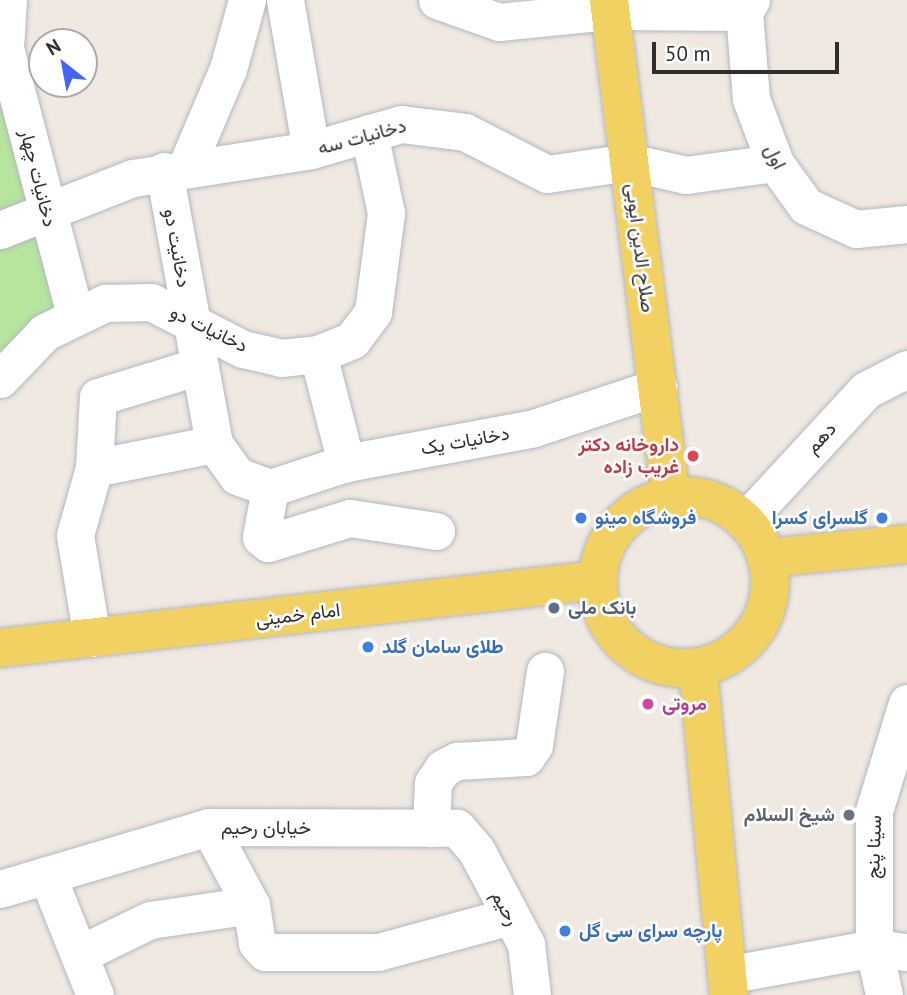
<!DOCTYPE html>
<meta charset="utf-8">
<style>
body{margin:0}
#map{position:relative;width:907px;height:995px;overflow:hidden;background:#efe9e1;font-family:"PT Sans",Vazirmatn,sans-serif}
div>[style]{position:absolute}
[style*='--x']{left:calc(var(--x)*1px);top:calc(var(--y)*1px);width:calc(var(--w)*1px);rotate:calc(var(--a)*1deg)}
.green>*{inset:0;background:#b6e59e}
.roads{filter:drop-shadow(0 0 2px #b4b7c1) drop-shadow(0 0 2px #b4b7c1)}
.minor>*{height:37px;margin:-18.5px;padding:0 18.5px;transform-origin:18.5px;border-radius:18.5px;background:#fff}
.major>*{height:38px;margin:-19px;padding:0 19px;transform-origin:19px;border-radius:19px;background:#f2d163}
.major>.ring{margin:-19px;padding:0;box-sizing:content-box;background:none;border:38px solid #f2d163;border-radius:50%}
.dots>*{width:19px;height:19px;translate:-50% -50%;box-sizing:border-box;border:4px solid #fff;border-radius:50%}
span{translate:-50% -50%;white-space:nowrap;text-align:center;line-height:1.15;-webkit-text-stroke:5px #fff;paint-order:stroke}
.street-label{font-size:19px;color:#2e2e2e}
.health-label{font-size:19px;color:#be3a42;font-weight:700}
.right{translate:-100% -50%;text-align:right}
.shop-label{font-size:19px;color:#366cbe;font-weight:700}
.left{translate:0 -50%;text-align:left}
.service-label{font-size:19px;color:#4e5e75;font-weight:700}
.hotel-label{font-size:19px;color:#b23c85;font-weight:700}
.worship-label{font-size:19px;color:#5b616d;font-weight:700}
.north{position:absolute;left:28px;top:28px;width:70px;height:70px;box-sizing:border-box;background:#fff;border:2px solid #ababab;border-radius:50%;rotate:329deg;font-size:19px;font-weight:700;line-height:28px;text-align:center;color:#2e2e2e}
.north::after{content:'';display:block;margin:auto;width:24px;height:32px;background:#4264fb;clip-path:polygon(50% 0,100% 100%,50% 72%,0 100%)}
.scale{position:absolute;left:652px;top:42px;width:187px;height:32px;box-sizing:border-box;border:4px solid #2e2e2e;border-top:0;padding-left:9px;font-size:21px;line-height:24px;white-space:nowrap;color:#2e2e2e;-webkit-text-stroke:5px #fff;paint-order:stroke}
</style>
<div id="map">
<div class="green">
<i style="clip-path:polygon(0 103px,58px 303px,0 355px)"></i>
</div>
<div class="roads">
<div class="minor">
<i style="--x:8;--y:0;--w:48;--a:93.6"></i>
<i style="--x:5;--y:48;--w:275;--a:75.3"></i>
<i style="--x:285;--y:0;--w:152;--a:80.2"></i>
<i style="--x:437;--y:0;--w:66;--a:19.5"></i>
<i style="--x:499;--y:22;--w:112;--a:-5.7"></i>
<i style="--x:610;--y:11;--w:134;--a:0.4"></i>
<i style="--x:751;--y:0;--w:14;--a:120"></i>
<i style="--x:744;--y:12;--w:87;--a:85.4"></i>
<i style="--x:751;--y:99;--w:68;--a:69.4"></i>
<i style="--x:775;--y:163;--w:53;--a:54.2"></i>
<i style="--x:806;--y:206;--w:55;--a:24.7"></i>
<i style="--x:856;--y:229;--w:51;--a:-5.6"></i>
<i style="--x:187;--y:165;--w:104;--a:-66.9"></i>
<i style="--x:228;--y:69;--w:72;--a:-74.6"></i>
<i style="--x:164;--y:171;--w:278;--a:79.6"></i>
<i style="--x:214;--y:444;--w:39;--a:54"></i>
<i style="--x:237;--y:476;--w:35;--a:20"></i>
<i style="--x:0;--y:230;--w:143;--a:-21.4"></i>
<i style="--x:133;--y:178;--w:180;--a:-8.9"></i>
<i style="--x:311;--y:150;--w:94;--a:-16.1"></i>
<i style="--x:401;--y:124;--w:64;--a:7.1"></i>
<i style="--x:465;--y:132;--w:92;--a:27.1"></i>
<i style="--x:547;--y:174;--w:83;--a:-8.3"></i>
<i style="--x:629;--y:162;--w:58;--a:12.8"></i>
<i style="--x:686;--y:175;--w:90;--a:-7.7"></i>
<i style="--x:318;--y:354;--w:113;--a:75.6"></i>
<i style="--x:0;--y:379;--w:65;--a:-46.2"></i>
<i style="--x:45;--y:332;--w:67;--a:-25.8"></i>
<i style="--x:105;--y:303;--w:46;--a:-1.2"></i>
<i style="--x:151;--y:302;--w:103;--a:27.1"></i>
<i style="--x:243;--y:349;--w:39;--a:13"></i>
<i style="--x:281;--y:358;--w:37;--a:-6"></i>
<i style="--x:318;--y:354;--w:37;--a:-22"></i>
<i style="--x:352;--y:340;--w:35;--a:-53"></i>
<i style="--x:373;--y:312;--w:100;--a:-82.5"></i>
<i style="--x:386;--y:213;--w:82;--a:-102"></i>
<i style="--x:94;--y:468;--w:122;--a:-11.3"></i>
<i style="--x:270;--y:488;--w:80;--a:-18.2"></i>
<i style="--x:346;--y:463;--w:191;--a:-10.5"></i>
<i style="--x:534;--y:428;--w:131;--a:-18.3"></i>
<i style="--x:270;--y:488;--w:50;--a:100.4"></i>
<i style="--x:261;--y:537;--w:9;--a:41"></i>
<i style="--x:268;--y:543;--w:86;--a:-17"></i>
<i style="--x:350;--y:518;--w:87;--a:8.6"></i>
<i style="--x:745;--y:521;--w:178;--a:-47.3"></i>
<i style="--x:866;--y:390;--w:46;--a:-27.1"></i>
<i style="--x:92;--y:638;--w:104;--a:-99.4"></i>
<i style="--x:75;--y:535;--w:70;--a:-74.2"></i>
<i style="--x:94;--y:468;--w:71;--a:-86.8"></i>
<i style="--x:98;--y:397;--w:102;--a:-17"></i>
<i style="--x:209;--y:827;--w:89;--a:61.7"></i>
<i style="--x:251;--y:905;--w:38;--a:81"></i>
<i style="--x:257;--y:943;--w:12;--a:48"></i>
<i style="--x:265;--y:952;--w:113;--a:0"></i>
<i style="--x:378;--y:952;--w:134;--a:-15.2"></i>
<i style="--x:431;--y:828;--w:45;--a:-87.5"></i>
<i style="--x:433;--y:783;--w:18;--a:-56"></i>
<i style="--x:443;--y:768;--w:16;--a:-27"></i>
<i style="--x:457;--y:761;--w:69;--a:-3.3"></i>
<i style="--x:526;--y:757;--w:14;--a:-56"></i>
<i style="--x:534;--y:745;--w:75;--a:-81.5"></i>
<i style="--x:47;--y:875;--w:129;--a:68.2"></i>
<i style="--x:0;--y:889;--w:218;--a:-16.5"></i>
<i style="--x:209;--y:827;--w:248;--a:0.2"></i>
<i style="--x:457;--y:828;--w:29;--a:49"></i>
<i style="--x:476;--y:850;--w:106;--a:62"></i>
<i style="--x:526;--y:944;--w:51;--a:83.3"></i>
<i style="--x:80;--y:954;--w:78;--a:-25.9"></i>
<i style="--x:150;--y:920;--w:102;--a:-8.4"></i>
<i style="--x:726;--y:975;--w:150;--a:-10.3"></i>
<i style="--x:874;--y:948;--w:33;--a:7"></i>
<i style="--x:884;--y:995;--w:48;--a:-102"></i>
<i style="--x:874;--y:948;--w:137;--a:-90"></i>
<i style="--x:874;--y:811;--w:113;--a:-73"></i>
</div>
<div class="major">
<i style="--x:609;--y:0;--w:500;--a:82.9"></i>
<i class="ring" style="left:598px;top:496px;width:134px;height:134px"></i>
<i style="--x:767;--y:558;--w:141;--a:-5.7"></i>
<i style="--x:0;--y:648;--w:601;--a:-6.5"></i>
<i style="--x:698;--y:668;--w:328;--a:84.6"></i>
</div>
</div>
<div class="dots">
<i style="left:693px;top:456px;background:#e0444e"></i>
<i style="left:581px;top:518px;background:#3f7fe0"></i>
<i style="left:882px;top:518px;background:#3f7fe0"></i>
<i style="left:554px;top:608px;background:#5c6f8a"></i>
<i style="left:368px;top:647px;background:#3f7fe0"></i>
<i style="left:648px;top:704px;background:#d1479c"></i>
<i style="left:849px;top:815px;background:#6b7280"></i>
<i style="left:565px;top:931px;background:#3f7fe0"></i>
</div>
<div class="street-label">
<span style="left:362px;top:137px;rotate:-15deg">دخانیات سه</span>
<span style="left:775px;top:157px;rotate:64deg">اول</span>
<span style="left:38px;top:178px;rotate:76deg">دخانیات چهار</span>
<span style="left:177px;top:248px;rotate:80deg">دخانیت دو</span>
<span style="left:640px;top:248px;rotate:83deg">صلاح الدین ایوبی</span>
<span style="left:209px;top:329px;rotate:26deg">دخانیات دو</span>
<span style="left:821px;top:438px;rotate:-47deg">دهم</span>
<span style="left:465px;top:441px;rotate:-10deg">دخانیات یک</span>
<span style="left:298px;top:615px;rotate:-7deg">امام خمینی</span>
<span style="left:266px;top:828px">خیابان رحیم</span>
<span style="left:874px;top:847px;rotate:-88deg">سینا پنج</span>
<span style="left:505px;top:908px;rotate:61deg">رحیم</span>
</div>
<div class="health-label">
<span class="right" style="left:679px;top:456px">داروخانه دکتر<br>غریب زاده</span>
</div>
<div class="shop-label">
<span class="left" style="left:595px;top:518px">فروشگاه مینو</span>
<span class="right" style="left:868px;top:518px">گلسرای کسرا</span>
<span class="left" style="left:382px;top:647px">طلای سامان گلد</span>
<span class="left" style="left:579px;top:931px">پارچه سرای سی گل</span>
</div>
<div class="service-label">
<span class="left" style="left:568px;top:608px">بانک ملی</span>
</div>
<div class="hotel-label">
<span class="left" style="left:662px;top:704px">مروتی</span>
</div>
<div class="worship-label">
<span class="right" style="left:835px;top:815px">شیخ السلام</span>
</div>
<div class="north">N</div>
<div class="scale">50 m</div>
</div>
